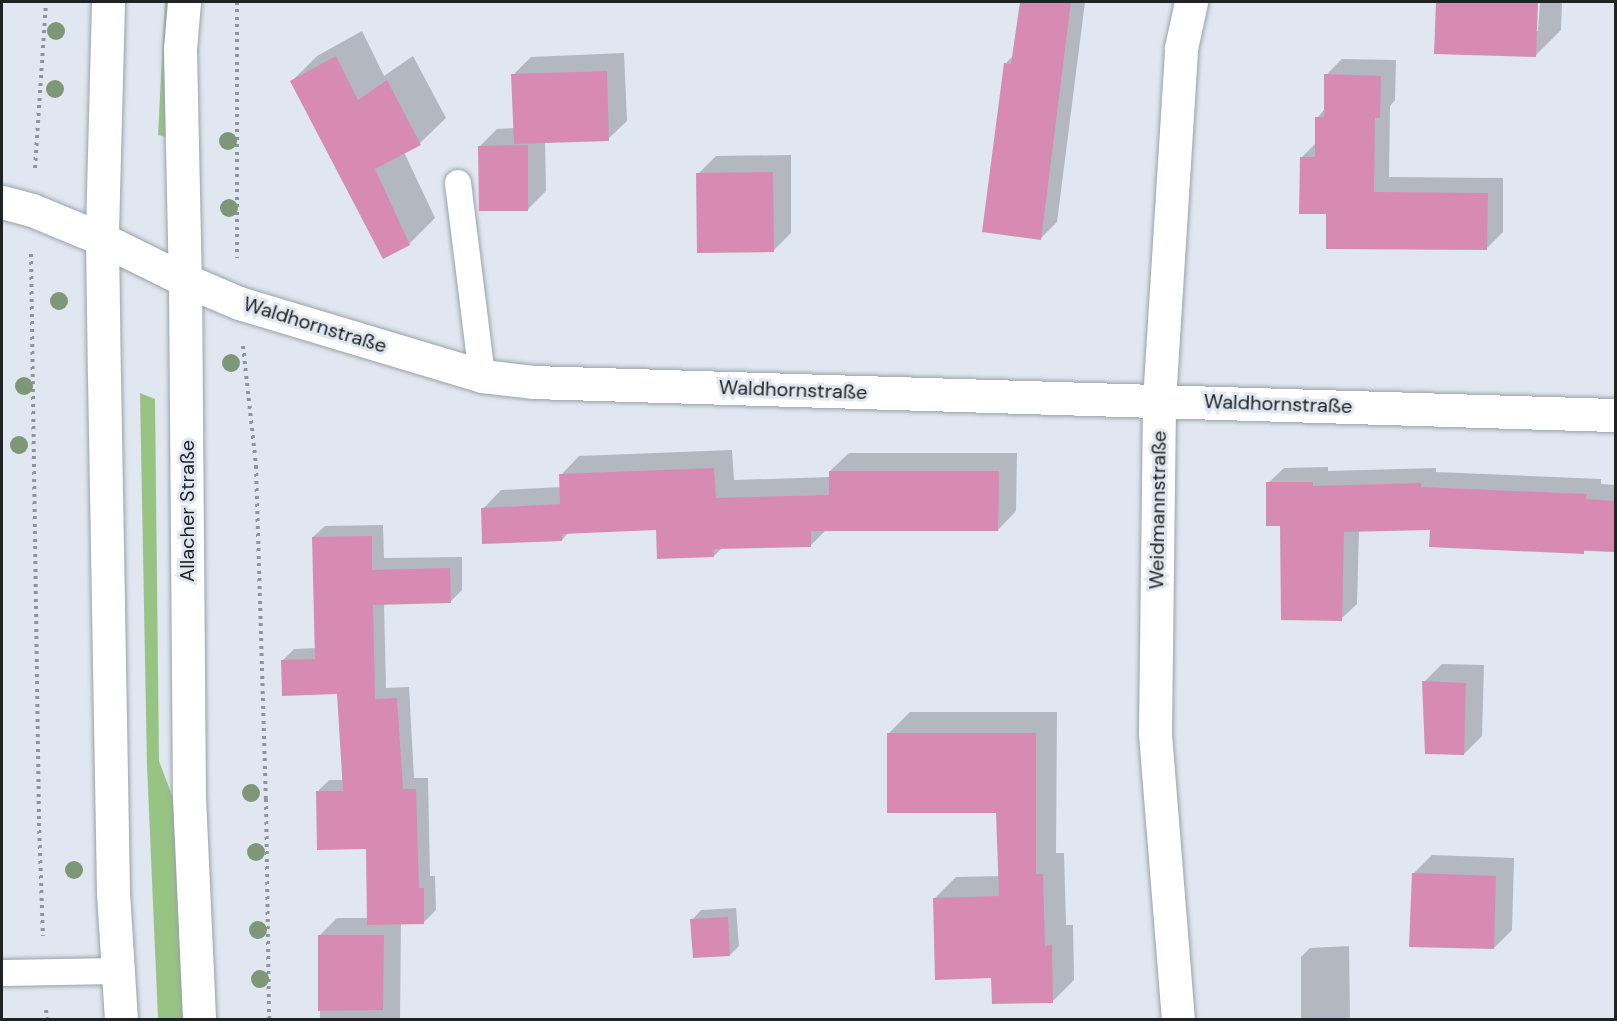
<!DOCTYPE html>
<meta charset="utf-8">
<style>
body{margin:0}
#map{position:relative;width:1617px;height:1021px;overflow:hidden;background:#e0e7f0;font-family:"DM Sans",sans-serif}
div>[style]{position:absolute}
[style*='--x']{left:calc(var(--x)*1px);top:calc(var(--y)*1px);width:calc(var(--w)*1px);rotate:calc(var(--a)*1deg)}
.green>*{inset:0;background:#97c483}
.shadow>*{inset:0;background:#0003}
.building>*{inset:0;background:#d88bb2}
.path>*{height:4px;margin-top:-2px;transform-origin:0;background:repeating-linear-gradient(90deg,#8f949a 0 3px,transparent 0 7.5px)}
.roads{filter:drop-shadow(0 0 2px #9aa1a9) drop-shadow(0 0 2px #9aa1a9)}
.service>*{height:26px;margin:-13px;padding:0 13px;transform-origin:13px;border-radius:13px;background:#fff}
.minor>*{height:33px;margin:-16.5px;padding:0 16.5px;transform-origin:16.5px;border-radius:16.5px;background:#fff}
.tertiary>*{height:33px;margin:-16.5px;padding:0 16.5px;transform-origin:16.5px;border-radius:16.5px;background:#fff}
.secondary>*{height:33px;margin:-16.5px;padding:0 16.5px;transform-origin:16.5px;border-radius:16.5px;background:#fff}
.trees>*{width:18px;height:18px;margin:-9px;border-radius:50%;background:#7e9877}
span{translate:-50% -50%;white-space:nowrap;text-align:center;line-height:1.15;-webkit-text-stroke:6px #e0e7f0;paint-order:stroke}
.street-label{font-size:20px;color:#202326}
.frame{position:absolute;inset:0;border:3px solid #202326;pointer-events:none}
</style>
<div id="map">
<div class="green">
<i style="clip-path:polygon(165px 2px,176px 2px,171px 138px,158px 135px)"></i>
<i style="clip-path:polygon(140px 393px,155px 399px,159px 761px,182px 822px,184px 1019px,158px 1019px,147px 765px)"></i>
</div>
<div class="shadow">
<i style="clip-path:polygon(1022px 2px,1085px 2px,1057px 222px,1041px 238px,1005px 64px,1014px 55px)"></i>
<i style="clip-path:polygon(1438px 2px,1537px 2px,1535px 31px,1538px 31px,1540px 2px,1562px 2px,1561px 30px,1535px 56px,1436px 52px)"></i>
<i style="clip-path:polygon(362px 31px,384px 76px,413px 56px,446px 118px,420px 143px,404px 152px,435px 218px,409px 244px,291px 82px,317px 56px)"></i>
<i style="clip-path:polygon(624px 53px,627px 121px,608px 139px,545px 141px,546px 191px,528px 209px,479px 147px,497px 129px,515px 128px,513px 75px,531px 57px)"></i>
<i style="clip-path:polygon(1342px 59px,1396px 60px,1395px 100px,1390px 106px,1389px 177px,1503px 178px,1503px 232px,1487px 248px,1328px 212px,1301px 158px,1317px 142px,1317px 118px,1325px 109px,1326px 75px)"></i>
<i style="clip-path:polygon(791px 155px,791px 233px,773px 251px,698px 174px,716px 156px)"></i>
<i style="clip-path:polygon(732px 450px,734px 480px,830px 477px,830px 471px,849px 453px,1017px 453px,1016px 511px,998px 530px,826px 530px,811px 545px,722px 548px,714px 556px,657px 528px,569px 532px,562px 540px,483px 509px,501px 490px,561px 487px,561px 475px,579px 456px)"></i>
<i style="clip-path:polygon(1328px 467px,1328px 471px,1436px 468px,1436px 472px,1601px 479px,1601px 484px,1616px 485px,1616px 552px,1431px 546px,1432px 529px,1359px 530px,1357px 604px,1341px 619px,1281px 525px,1268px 483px,1284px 468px)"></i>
<i style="clip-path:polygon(383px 525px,384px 558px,462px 557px,462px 590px,450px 602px,384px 603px,386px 688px,409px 687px,414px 778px,428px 778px,430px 876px,435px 876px,436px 910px,424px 922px,401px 922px,400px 1020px,320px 1020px,319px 936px,337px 918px,368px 918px,367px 848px,317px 792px,329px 780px,344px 780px,338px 693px,282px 661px,294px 649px,316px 648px,313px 537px,325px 526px)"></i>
<i style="clip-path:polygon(1442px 664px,1484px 665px,1482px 736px,1464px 754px,1424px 682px)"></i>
<i style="clip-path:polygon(910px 712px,1057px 712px,1056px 853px,1064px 853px,1066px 925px,1073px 925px,1074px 980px,1053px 1001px,992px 977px,934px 899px,956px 877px,1000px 876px,997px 811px,889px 733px)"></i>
<i style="clip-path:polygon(1432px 855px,1514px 858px,1512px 930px,1494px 948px,1414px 873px)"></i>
<i style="clip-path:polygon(736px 908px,739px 946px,730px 955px,692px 920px,701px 910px)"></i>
<i style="clip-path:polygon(1349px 946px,1350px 1020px,1301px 1020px,1301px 957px,1310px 948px)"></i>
</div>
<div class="building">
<i style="clip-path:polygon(1020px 2px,1071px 2px,1041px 240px,982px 232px,1004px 63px,1011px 64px)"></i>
<i style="clip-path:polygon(1436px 2px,1538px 2px,1536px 57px,1434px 54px)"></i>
<i style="clip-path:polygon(336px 56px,358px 100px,387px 80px,421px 145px,375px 169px,410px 245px,383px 259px,290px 81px)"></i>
<i style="clip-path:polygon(607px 71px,609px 141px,514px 144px,511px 74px)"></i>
<i style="clip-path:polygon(1324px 74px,1381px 76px,1380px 118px,1375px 118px,1374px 192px,1488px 193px,1487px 250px,1326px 249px,1326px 214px,1299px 214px,1300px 157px,1315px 157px,1315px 117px,1324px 117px)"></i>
<i style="clip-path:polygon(528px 145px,528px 211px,479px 211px,478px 146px)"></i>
<i style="clip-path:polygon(773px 172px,774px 252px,697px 253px,696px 173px)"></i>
<i style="clip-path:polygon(714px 468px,716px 498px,829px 495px,829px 471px,999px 471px,998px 531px,811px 531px,811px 547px,714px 549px,714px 557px,657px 559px,656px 530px,562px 534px,562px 541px,482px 544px,481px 508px,560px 504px,559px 474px)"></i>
<i style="clip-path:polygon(1266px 482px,1313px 482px,1313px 486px,1421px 483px,1421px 487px,1587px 494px,1586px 499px,1616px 501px,1616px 552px,1584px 550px,1584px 554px,1429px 547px,1430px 530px,1344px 532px,1342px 621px,1281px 620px,1280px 526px,1266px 526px)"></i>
<i style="clip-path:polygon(372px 536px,372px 570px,450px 568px,451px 603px,373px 605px,375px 699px,397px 698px,403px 789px,416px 789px,419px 888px,424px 888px,424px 924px,367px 925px,366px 849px,317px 850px,316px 791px,343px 791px,337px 694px,282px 696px,281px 660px,315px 659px,312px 537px)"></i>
<i style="clip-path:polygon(1422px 681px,1466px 683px,1464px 755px,1425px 754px)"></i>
<i style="clip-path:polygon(887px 733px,1036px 733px,1036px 874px,1043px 874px,1045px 946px,1052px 945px,1053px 1003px,992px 1004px,991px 978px,935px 980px,933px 898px,999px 896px,996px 813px,887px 813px)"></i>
<i style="clip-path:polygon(1412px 873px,1496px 876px,1494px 949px,1409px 947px)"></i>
<i style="clip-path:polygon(728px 917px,730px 956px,693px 958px,690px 919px)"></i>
<i style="clip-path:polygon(318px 935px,384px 935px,383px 1010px,318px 1011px)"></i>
</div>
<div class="path">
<i style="--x:237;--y:2;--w:256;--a:90"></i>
<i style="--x:35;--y:168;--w:166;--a:-86.2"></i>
<i style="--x:31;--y:254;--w:569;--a:89.19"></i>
<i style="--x:39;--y:823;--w:113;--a:88"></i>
<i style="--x:243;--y:346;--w:121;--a:83.8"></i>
<i style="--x:256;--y:466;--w:333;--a:88.3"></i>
<i style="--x:266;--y:799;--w:221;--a:89.2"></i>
<i style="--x:46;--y:1010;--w:10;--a:84"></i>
</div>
<div class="roads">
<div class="service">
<i style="--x:458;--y:183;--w:194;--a:82.9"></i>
<i style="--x:2;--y:973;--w:116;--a:-1"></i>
</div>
<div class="minor">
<i style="--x:102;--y:239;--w:93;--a:26.3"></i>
<i style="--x:185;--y:280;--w:59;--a:23.1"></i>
<i style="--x:239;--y:303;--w:254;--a:16.7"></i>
<i style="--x:482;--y:376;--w:51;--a:6.7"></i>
<i style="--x:533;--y:382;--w:1084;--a:1.75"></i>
<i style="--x:1178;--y:1020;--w:289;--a:-94.6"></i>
<i style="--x:1155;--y:732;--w:331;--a:-89.3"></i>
<i style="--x:1159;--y:401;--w:354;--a:-86.4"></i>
<i style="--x:1181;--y:48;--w:47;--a:-77.7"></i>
</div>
<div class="tertiary">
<i style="--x:2;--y:202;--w:31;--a:15"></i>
<i style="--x:32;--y:210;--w:76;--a:22.5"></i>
</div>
<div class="secondary">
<i style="--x:108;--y:2;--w:237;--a:91.5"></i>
<i style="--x:102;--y:239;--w:137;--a:89.2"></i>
<i style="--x:104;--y:376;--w:517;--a:89"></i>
<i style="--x:113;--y:893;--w:127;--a:86.4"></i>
<i style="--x:184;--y:2;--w:47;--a:94.9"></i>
<i style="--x:180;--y:49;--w:231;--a:88.8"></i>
<i style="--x:185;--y:280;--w:517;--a:89.56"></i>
<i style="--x:189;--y:797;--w:223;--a:87.4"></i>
</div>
</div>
<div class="trees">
<i style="left:56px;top:31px"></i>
<i style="left:55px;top:89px"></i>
<i style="left:228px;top:141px"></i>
<i style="left:229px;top:208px"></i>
<i style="left:59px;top:301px"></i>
<i style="left:231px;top:363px"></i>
<i style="left:24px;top:386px"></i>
<i style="left:19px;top:445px"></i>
<i style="left:251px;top:793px"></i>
<i style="left:256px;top:852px"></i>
<i style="left:74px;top:870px"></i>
<i style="left:258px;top:930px"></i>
<i style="left:260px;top:979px"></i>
</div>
<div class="street-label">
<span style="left:315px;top:325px;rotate:17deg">Waldhornstraße</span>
<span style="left:793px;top:390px;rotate:2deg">Waldhornstraße</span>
<span style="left:1278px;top:404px;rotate:2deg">Waldhornstraße</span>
<span style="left:1158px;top:510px;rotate:-89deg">Weidmannstraße</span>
<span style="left:187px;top:511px;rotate:-90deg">Allacher Straße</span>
</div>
<div class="frame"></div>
</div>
